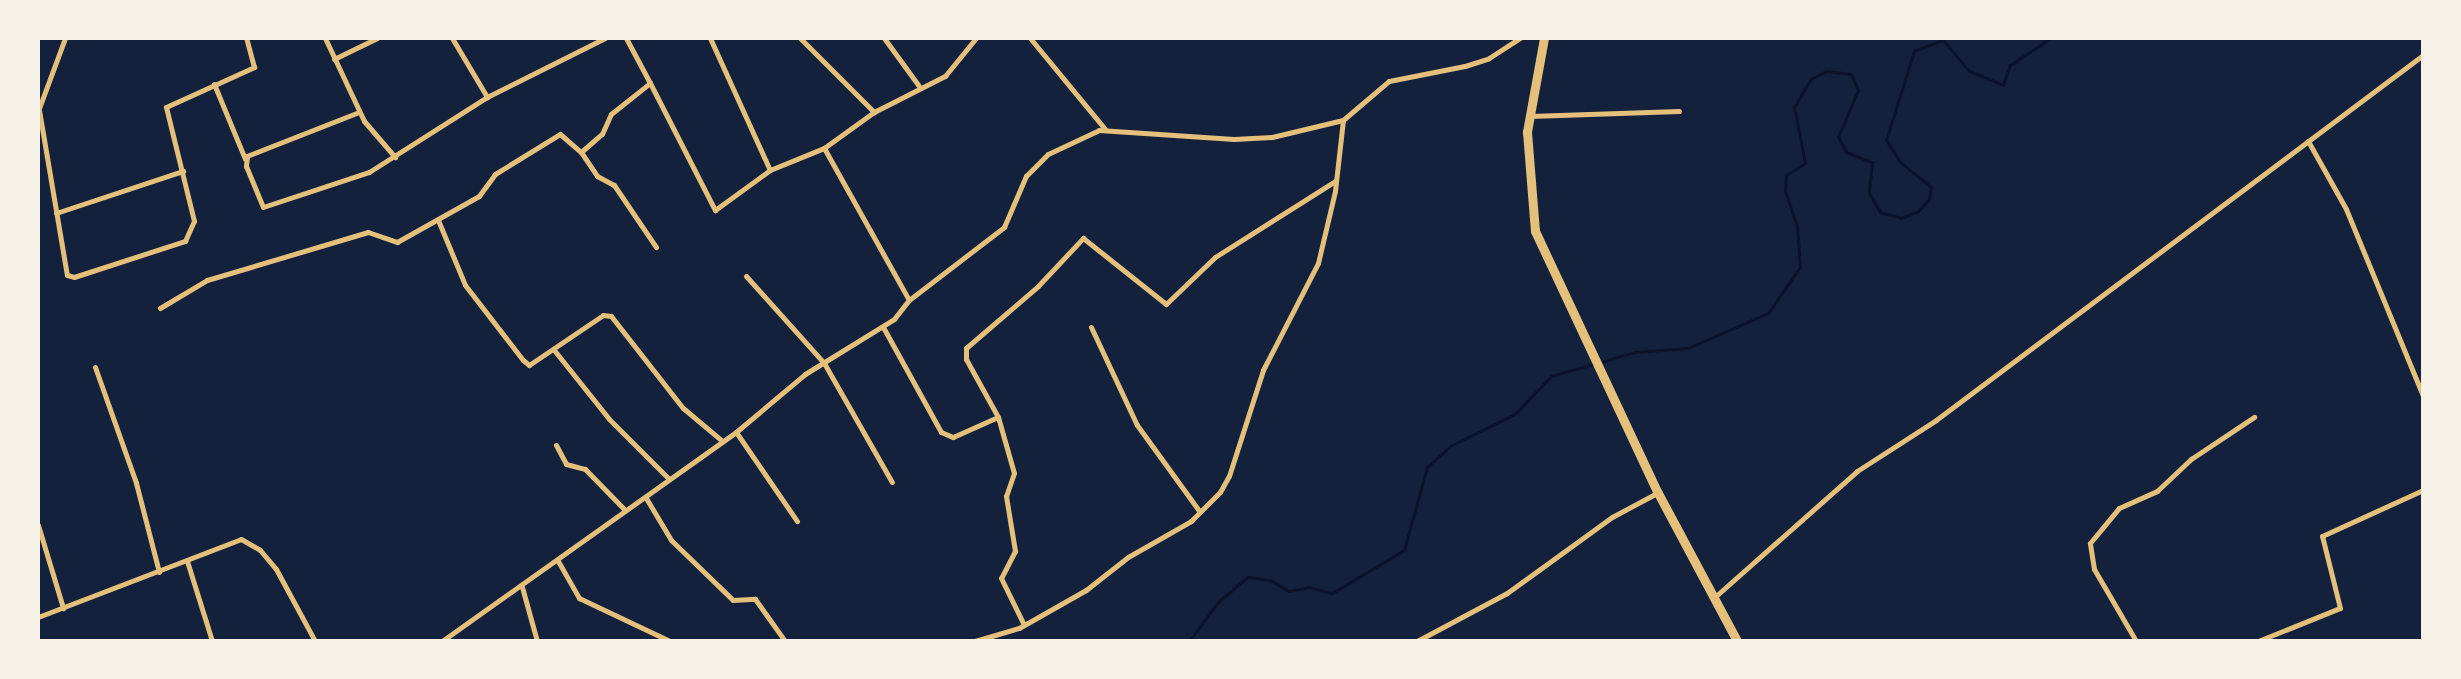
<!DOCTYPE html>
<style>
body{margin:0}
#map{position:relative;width:2461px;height:679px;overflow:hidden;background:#14213d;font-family:"Fira Sans Condensed",sans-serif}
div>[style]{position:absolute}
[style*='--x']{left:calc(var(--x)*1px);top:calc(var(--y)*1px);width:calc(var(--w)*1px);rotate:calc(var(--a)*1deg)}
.stream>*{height:3px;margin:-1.5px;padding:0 1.5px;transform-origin:1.5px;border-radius:1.5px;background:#0b132b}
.minor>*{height:5px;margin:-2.5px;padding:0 2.5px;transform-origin:2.5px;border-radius:2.5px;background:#e5c07b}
.primary>*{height:9px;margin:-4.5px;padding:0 4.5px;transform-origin:4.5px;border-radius:4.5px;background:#e5c07b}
span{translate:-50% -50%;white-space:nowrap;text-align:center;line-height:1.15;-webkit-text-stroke:8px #f6f1e7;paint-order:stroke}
.frame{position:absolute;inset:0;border:40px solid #f6f1e7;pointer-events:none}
</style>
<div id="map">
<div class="stream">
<i style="--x:1189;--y:641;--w:50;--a:-53.1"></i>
<i style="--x:1219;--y:601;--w:38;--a:-40"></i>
<i style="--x:1248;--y:577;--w:22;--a:8"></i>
<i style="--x:1270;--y:580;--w:22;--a:30"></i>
<i style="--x:1289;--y:591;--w:20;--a:-11"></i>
<i style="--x:1309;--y:587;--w:24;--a:15"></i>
<i style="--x:1332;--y:593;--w:84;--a:-30.8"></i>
<i style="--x:1404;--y:550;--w:86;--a:-74.5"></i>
<i style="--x:1427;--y:467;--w:31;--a:-42"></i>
<i style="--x:1450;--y:446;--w:72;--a:-26.2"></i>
<i style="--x:1515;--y:414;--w:52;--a:-46.5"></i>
<i style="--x:1551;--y:376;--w:87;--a:-15.9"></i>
<i style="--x:1635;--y:352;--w:53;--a:-4.3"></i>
<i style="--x:1688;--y:348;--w:87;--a:-23.6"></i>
<i style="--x:1768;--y:313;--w:56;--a:-55.2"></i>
<i style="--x:1800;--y:267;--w:41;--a:-94.2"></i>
<i style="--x:1797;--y:226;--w:36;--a:-109"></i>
<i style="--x:1785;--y:192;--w:17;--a:-87"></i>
<i style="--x:1786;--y:175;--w:22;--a:-32"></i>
<i style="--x:1805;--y:163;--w:57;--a:-101.1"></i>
<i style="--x:1794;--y:107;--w:33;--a:-59"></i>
<i style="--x:1811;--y:79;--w:17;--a:-28"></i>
<i style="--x:1826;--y:71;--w:25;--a:7"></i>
<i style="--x:1851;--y:74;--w:17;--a:66"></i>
<i style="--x:1858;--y:90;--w:51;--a:113.1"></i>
<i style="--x:1838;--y:137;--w:17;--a:62"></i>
<i style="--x:1846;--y:152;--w:28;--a:21"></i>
<i style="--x:1872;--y:162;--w:31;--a:96"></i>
<i style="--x:1869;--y:193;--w:22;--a:60"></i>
<i style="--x:1880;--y:212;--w:22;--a:16"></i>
<i style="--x:1901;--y:218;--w:18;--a:-22"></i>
<i style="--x:1918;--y:211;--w:16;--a:-47"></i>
<i style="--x:1929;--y:199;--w:12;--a:-81"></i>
<i style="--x:1931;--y:187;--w:40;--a:-141"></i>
<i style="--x:1900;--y:162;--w:26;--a:-122"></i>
<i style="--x:1886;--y:140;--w:93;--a:-72.5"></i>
<i style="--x:1914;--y:51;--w:31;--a:-21"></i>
<i style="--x:1943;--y:40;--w:40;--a:50"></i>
<i style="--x:1969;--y:71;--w:37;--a:22"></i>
<i style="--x:2003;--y:85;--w:21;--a:-71"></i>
<i style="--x:2010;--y:65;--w:49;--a:-33.4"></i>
</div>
<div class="minor">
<i style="--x:325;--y:38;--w:92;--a:64.8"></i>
<i style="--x:364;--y:121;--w:48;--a:49.3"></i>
<i style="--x:452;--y:38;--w:69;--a:59.3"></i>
<i style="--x:710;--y:38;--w:145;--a:65.6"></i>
<i style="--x:770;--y:170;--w:58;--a:-22.2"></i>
<i style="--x:824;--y:148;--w:174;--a:60.8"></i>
<i style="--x:800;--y:38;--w:105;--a:45"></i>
<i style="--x:874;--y:112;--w:80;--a:-26.9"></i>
<i style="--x:945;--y:76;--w:49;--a:-50.8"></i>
<i style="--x:884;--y:38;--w:59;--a:53.9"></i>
<i style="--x:1030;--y:38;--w:118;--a:50.5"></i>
<i style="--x:334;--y:59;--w:48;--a:-26"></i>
<i style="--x:650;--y:83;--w:143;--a:62.9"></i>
<i style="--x:715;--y:210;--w:68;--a:-36"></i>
<i style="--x:214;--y:84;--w:81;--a:67.5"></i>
<i style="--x:39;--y:110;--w:167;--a:80.4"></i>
<i style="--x:67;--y:275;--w:7;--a:16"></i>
<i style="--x:74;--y:277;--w:117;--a:-18"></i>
<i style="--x:185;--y:241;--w:22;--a:-66"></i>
<i style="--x:194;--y:221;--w:117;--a:-103.8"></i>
<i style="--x:166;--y:107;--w:97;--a:-24.4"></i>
<i style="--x:254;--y:67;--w:30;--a:-105"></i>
<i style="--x:38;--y:111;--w:78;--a:-69.7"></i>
<i style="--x:359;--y:112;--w:120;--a:158.6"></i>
<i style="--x:247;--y:156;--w:10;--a:96"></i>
<i style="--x:246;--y:166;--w:44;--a:67.5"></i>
<i style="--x:263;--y:207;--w:112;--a:-18.3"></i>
<i style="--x:369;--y:172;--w:140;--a:-32.4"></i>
<i style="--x:487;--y:97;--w:132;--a:-26.6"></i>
<i style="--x:1530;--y:116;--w:149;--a:-1.9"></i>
<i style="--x:2308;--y:141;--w:78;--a:60.8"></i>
<i style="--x:2346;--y:209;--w:202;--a:67.6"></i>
<i style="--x:824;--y:148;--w:62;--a:-35.8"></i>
<i style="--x:581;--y:152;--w:29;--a:56"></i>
<i style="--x:597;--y:176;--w:19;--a:28"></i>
<i style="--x:614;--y:185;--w:75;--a:55.9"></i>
<i style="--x:56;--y:213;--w:134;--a:-18.3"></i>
<i style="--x:438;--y:220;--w:70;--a:67.4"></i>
<i style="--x:465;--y:285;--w:95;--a:52.3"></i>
<i style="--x:523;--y:360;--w:8;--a:40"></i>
<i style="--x:529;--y:365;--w:89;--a:-34"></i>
<i style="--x:603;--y:315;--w:8;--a:7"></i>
<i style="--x:611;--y:316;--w:117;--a:52"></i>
<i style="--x:683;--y:408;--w:50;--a:40.1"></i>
<i style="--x:746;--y:276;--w:117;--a:48.1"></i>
<i style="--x:824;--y:363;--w:137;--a:60.3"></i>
<i style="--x:160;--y:308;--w:55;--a:-30.8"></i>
<i style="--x:207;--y:280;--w:168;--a:-16.6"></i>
<i style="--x:368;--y:232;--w:31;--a:19"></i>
<i style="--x:397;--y:242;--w:94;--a:-29.3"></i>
<i style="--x:479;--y:196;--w:27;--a:-54"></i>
<i style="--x:495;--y:174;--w:76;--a:-31.6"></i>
<i style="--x:560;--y:134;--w:28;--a:41"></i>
<i style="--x:581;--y:152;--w:28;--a:-41"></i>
<i style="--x:602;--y:134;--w:22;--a:-66"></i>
<i style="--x:611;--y:114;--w:50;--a:-38.5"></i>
<i style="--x:650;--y:83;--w:51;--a:-118.1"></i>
<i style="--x:883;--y:327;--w:120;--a:61.1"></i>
<i style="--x:941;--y:432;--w:13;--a:23"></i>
<i style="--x:953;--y:437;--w:49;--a:-24"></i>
<i style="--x:998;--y:417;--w:66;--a:-118.9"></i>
<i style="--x:966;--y:359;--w:11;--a:-90"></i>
<i style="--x:966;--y:348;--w:95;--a:-40.7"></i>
<i style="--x:1038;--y:286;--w:66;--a:-46.8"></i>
<i style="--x:1083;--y:238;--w:106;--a:38.5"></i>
<i style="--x:1166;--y:304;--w:68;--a:-43.8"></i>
<i style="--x:1215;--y:257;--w:142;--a:-32.3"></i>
<i style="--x:1091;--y:327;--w:108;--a:64.9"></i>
<i style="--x:1137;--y:425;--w:107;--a:54.1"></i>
<i style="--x:554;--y:350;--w:88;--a:51.4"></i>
<i style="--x:609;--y:419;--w:85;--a:45"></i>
<i style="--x:95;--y:367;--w:123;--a:70.5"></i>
<i style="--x:136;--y:483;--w:92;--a:75.5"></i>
<i style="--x:998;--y:417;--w:58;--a:74.1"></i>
<i style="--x:1014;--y:473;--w:24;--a:109"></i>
<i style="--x:1006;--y:496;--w:56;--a:80.7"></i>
<i style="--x:1015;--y:551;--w:30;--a:117"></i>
<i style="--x:1001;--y:578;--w:52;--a:63.9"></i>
<i style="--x:736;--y:432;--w:108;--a:55.6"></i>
<i style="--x:556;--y:445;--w:21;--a:62"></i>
<i style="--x:566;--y:464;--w:20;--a:15"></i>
<i style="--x:585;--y:469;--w:57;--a:45.7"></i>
<i style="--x:646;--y:498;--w:49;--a:59.2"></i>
<i style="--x:671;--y:540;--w:86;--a:44.1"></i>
<i style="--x:733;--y:600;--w:22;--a:-3"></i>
<i style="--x:755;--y:599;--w:52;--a:54.5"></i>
<i style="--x:38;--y:525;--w:87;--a:73.2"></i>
<i style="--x:187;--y:561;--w:84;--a:72.6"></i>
<i style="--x:558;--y:561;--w:43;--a:60.4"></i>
<i style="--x:579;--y:598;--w:101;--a:25.3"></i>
<i style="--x:522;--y:587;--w:56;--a:74.5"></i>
<i style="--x:1717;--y:595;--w:187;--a:-41.5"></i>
<i style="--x:1857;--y:471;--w:94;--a:-32.8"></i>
<i style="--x:1936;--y:420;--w:609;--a:-36.85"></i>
<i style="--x:38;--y:617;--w:217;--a:-21"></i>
<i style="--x:241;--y:539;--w:22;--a:30"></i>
<i style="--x:260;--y:550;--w:25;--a:50"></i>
<i style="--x:276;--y:569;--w:82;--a:61.6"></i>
<i style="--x:442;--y:641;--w:361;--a:-35.4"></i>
<i style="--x:736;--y:432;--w:90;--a:-40"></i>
<i style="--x:805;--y:374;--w:105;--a:-31.7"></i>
<i style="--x:894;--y:319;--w:24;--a:-52"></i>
<i style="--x:909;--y:300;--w:120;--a:-37.5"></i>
<i style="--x:1004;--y:227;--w:56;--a:-66.7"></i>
<i style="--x:1026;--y:176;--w:31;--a:-45"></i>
<i style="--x:1048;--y:154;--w:56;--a:-25.2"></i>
<i style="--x:1099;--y:130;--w:135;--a:3.8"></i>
<i style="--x:1234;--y:139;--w:38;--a:-3"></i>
<i style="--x:1272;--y:137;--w:73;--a:-13.5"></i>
<i style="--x:975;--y:641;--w:46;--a:-16.5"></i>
<i style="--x:1019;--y:628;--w:77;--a:-29.6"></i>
<i style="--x:1086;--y:590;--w:53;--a:-38.2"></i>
<i style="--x:1128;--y:557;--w:73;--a:-29.7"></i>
<i style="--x:1191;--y:521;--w:41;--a:-45"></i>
<i style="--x:1220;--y:492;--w:18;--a:-61"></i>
<i style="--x:1229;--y:476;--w:111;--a:-72.2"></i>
<i style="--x:1263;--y:370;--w:120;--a:-62.8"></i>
<i style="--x:1318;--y:263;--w:74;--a:-76.7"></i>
<i style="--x:1335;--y:191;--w:71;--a:-83.6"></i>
<i style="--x:1343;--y:120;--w:60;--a:-40.3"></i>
<i style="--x:1389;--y:81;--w:77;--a:-11.2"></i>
<i style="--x:1465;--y:66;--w:25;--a:-18"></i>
<i style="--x:1489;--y:58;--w:37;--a:-33"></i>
<i style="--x:1417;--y:641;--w:102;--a:-28.1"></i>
<i style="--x:1507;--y:593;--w:130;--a:-35.9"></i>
<i style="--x:1612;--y:517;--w:51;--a:-28.1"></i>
<i style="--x:2136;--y:641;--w:83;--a:-120.3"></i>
<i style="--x:2094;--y:569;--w:26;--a:-99"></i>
<i style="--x:2090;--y:543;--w:45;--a:-50.4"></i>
<i style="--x:2119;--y:508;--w:42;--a:-24.1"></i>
<i style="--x:2157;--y:491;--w:47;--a:-43.3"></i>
<i style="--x:2191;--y:459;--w:76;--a:-33.7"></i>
<i style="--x:2258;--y:641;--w:88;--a:-21.9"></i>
<i style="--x:2340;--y:608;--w:74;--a:-104"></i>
<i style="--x:2322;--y:536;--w:111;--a:-24.5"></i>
</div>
<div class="primary">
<i style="--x:1544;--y:38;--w:96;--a:100.3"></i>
<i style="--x:1527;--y:132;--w:99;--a:85.4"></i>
<i style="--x:1535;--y:231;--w:289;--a:64.9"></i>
<i style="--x:1658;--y:493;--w:168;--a:61.9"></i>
</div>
<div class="frame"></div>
</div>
